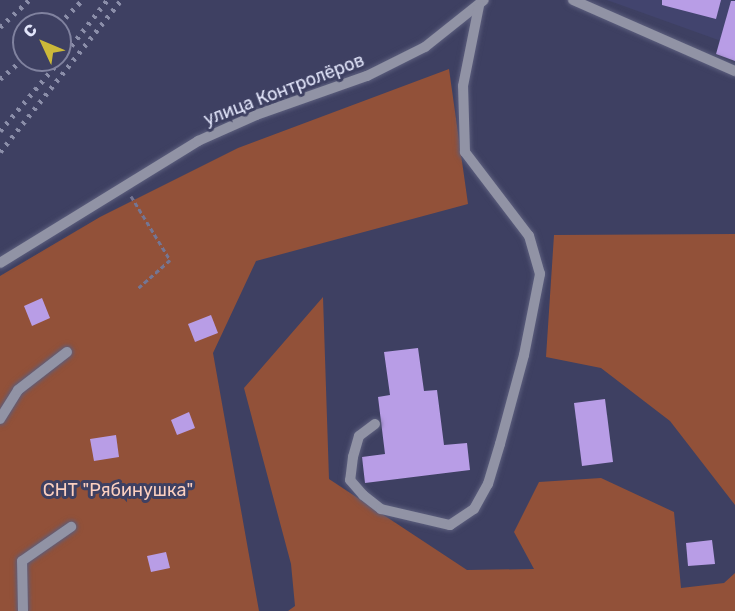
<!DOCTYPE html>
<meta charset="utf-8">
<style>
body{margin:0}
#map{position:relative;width:735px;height:611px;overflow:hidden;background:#3e4062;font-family:Rubik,sans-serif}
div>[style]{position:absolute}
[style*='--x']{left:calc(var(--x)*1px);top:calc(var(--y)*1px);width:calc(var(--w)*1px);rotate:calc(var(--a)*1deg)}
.built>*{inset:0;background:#42446e}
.green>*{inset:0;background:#925139}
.building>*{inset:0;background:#b89de6}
.path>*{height:3px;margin-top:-1.5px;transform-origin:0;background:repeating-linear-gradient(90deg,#747694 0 4.5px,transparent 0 7.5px)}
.roads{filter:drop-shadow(0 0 2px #5c5e7d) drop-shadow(0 0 2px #5c5e7d)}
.minor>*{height:10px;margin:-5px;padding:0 5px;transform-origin:5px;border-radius:5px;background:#9193a5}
.rail>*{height:4.5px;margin-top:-2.25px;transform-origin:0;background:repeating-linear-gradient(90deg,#8b8ea9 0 3px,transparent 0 9px)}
span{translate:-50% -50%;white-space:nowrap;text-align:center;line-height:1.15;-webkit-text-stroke:6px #3e4062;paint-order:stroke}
.street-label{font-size:18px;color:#e2e5fa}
.park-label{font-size:18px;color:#fbcfbf}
.north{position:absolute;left:12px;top:12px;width:60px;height:60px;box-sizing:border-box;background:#3e4062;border:2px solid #80829f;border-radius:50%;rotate:314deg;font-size:16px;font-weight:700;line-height:24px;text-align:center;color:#e2e5fa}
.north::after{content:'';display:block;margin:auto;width:21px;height:27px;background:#ccb939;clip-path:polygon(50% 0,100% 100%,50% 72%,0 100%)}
</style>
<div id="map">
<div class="built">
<i style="clip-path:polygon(607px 0,735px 0,735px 46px)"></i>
</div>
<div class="green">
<i style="clip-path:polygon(449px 69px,468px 204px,256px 261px,213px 353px,259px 611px,0 611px,0 276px,100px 217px,238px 148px)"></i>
<i style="clip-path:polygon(735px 234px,735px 505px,670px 421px,601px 368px,546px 357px,554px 235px)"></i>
<i style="clip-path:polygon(323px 297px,329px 479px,467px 570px,534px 569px,514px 532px,539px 482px,601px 478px,674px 512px,681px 588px,724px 583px,735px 573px,735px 611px,288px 611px,295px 606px,291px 564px,244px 388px)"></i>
</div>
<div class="building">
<i style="clip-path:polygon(662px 0,721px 0,716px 19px,662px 5px)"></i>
<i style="clip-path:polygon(731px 1px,735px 1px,735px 61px,716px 54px)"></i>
<i style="clip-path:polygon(42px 298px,50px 318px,32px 326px,24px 306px)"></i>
<i style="clip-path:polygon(211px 315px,218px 333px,195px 342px,188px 324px)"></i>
<i style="clip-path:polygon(418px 348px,424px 391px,437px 390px,444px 445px,467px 443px,470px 470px,365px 483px,362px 457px,385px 454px,378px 397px,390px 395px,384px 352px)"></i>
<i style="clip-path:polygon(605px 399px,613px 462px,582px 466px,574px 403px)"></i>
<i style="clip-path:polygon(189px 412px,195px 428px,177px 435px,171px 420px)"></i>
<i style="clip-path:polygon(116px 435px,119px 457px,94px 461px,90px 439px)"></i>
<i style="clip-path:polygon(712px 540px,715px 564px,688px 566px,686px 543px)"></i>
<i style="clip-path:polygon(166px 552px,170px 568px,151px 572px,147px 556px)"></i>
</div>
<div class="path">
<i style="--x:131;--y:196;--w:75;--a:58.6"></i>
<i style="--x:170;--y:260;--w:44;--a:138.7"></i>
</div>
<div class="roads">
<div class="minor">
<i style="--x:573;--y:0;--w:177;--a:23.7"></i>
<i style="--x:0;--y:263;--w:233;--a:-31.6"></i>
<i style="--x:198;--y:141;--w:64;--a:-24.1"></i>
<i style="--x:256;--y:115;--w:118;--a:-19.4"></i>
<i style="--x:367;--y:76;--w:65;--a:-26.6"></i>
<i style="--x:425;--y:47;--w:75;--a:-38.5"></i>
<i style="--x:0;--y:419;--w:34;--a:-58"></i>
<i style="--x:18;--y:390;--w:62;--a:-37.8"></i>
<i style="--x:375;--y:424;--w:20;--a:143"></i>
<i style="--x:359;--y:436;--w:22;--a:106"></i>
<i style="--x:353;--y:457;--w:23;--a:97"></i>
<i style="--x:350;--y:480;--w:20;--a:49"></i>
<i style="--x:363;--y:495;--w:23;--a:38"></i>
<i style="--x:381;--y:509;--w:71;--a:13.1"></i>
<i style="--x:450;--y:525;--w:29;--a:-34"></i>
<i style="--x:474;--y:509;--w:29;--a:-61"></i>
<i style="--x:488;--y:484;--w:42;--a:-73.3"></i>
<i style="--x:500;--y:444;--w:92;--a:-74.9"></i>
<i style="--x:524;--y:355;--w:83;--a:-78.8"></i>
<i style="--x:540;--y:274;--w:40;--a:-106"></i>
<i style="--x:529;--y:236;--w:106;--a:-127.3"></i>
<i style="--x:465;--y:152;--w:66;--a:-91.7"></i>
<i style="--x:463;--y:86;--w:82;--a:-78.7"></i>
<i style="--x:23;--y:611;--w:50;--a:-91.1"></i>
<i style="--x:22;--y:561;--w:60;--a:-34.8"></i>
</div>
</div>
<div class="rail">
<i style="--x:59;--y:24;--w:33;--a:-46"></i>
<i style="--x:0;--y:27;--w:40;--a:-43"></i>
<i style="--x:60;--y:60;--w:76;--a:-51.9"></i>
<i style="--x:0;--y:79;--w:32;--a:-41"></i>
<i style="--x:0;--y:131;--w:93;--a:-49.8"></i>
<i style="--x:0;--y:152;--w:194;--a:-51.5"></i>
</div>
<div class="street-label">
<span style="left:284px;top:90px;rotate:-21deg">улица Контролёров</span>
</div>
<div class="park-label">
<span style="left:118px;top:490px">СНТ "Рябинушка"</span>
</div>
<div class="north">С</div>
</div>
